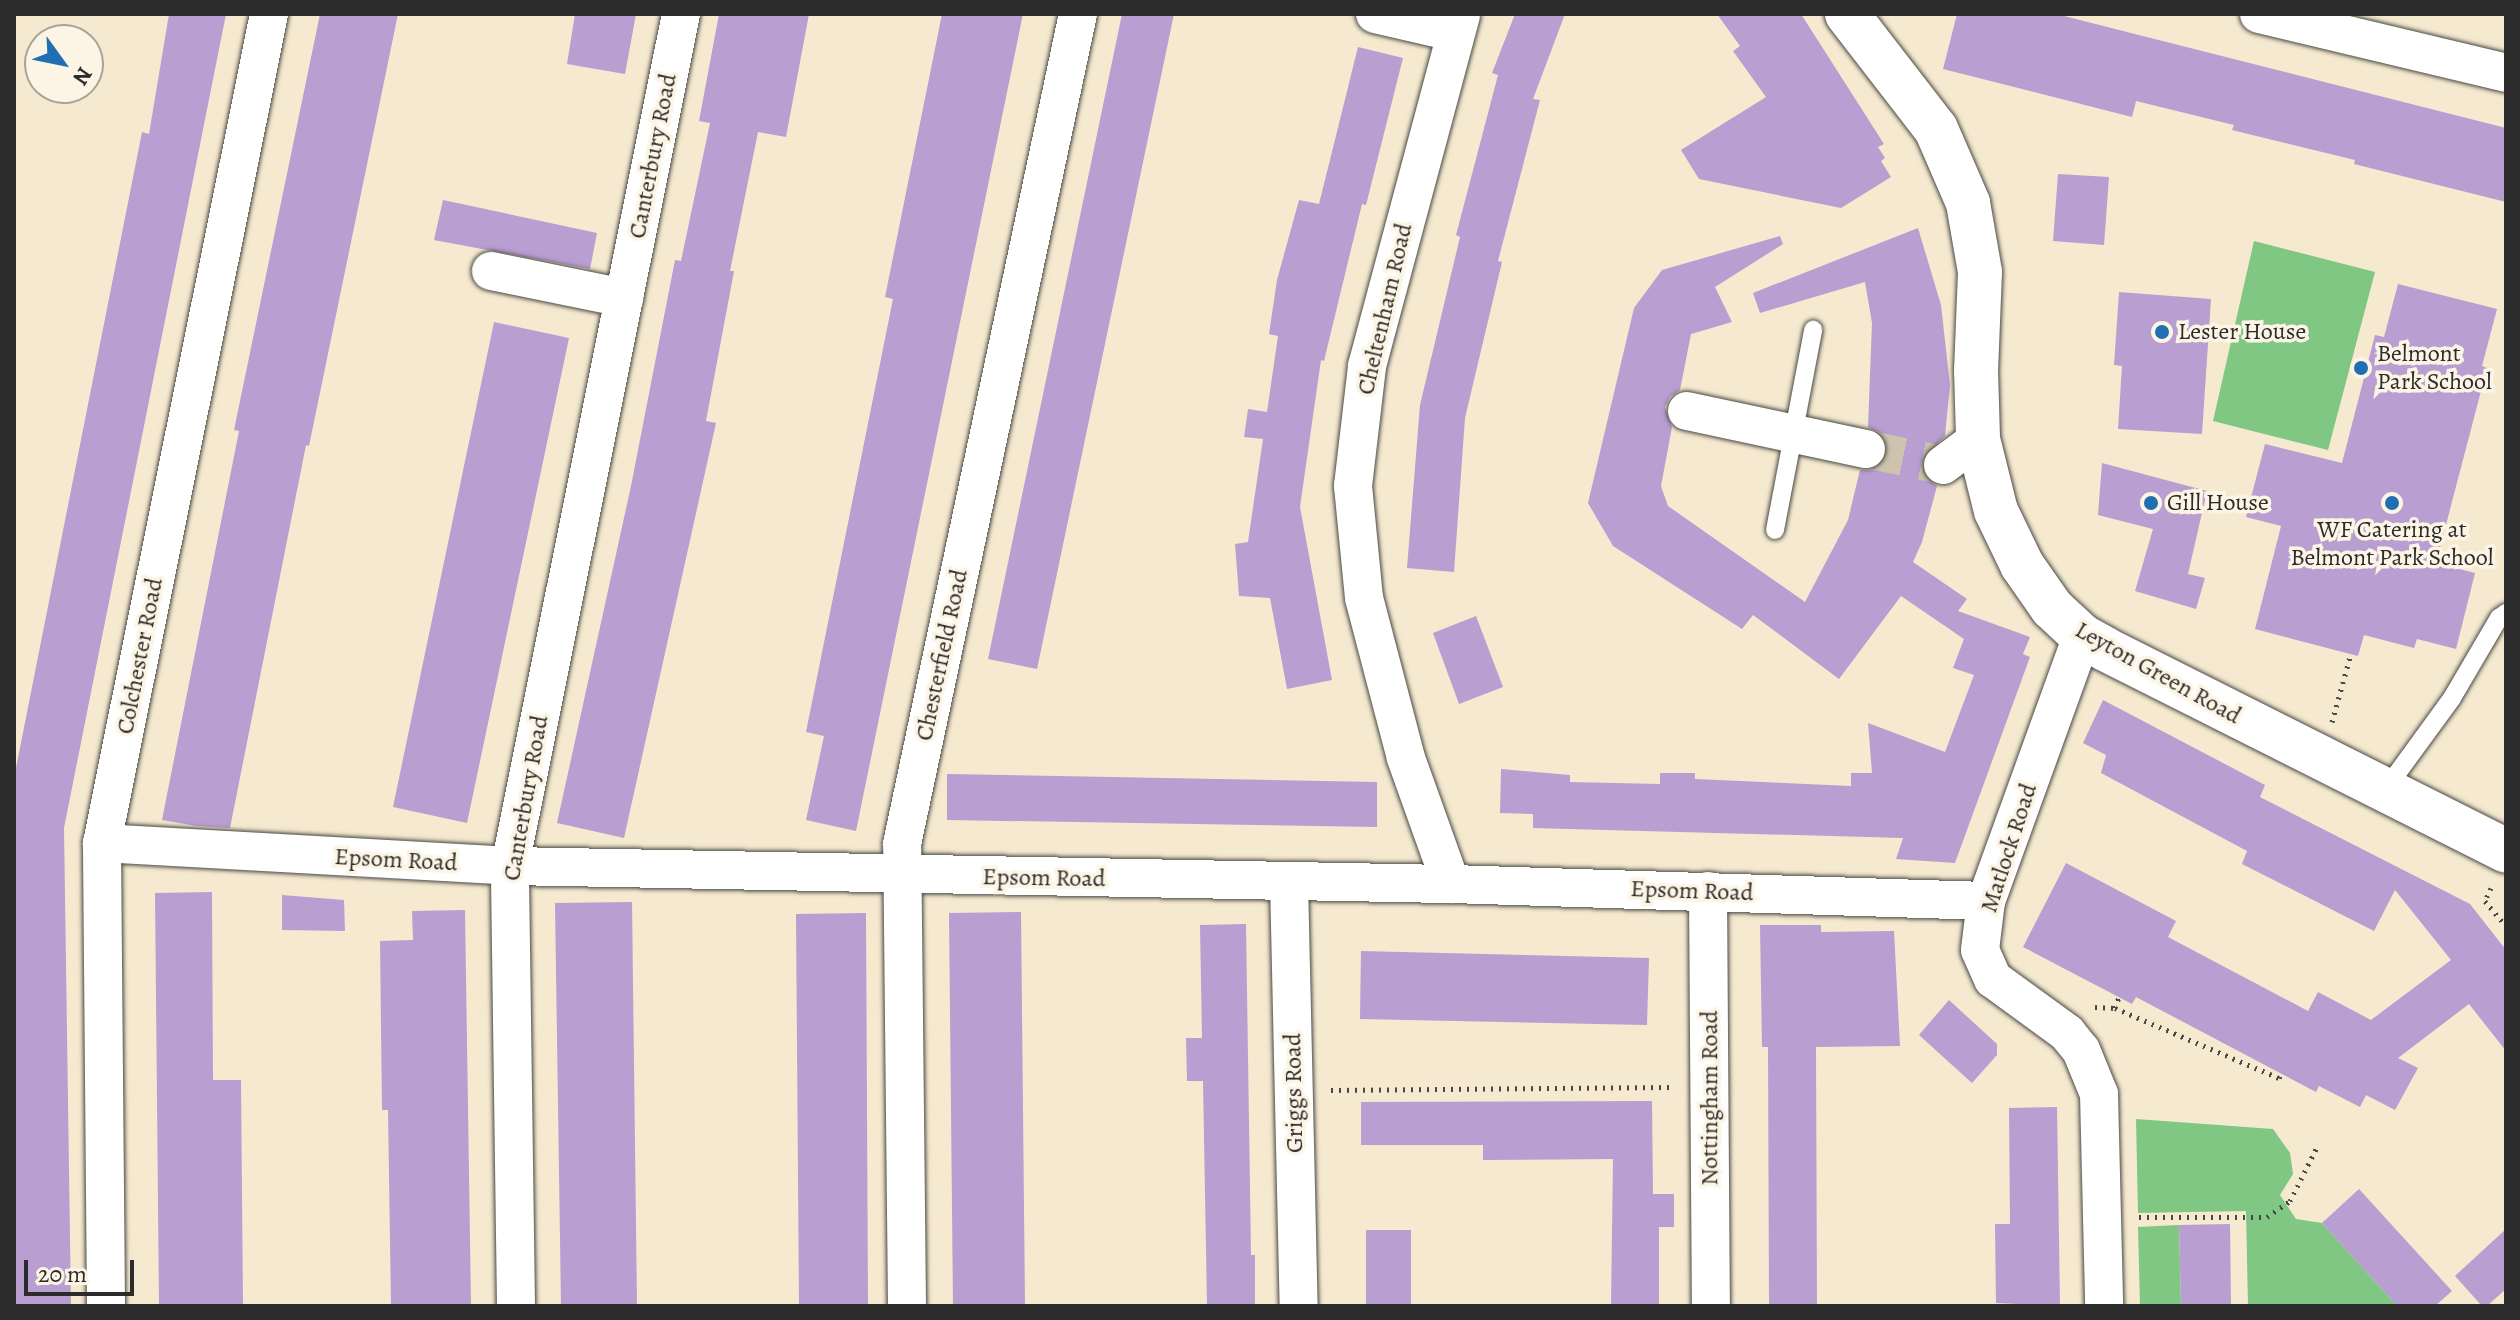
<!DOCTYPE html>
<style>
body{margin:0}
#map{position:relative;width:2520px;height:1320px;overflow:hidden;background:#f5e9cf;font-family:Alegreya,serif}
div>[style]{position:absolute}
[style*='--x']{left:calc(var(--x)*1px);top:calc(var(--y)*1px);width:calc(var(--w)*1px);rotate:calc(var(--a)*1deg)}
.green>*{inset:0;background:#7fc783}
.building>*{inset:0;background:#b89ed1}
.minor-tunnel>*{height:38px;margin-top:-19px;transform-origin:0;background:repeating-linear-gradient(90deg,#cdc3ae 0 38px,transparent 0 57px)}
.path>*{height:5px;margin-top:-2.5px;transform-origin:0;background:repeating-linear-gradient(90deg,#494844 0 2px,transparent 0 8px)}
.roads{filter:drop-shadow(0 0 2px #494844) drop-shadow(0 0 2px #494844)}
.service>*{height:18px;margin:-9px;padding:0 9px;transform-origin:9px;border-radius:9px;background:#fff}
.minor>*{height:38px;margin:-19px;padding:0 19px;transform-origin:19px;border-radius:19px;background:#fff}
.secondary>*{height:44px;margin:-22px;padding:0 22px;transform-origin:22px;border-radius:22px;background:#fff}
.dots>*{width:22px;height:22px;translate:-50% -50%;box-sizing:border-box;border:4px solid #fcf5e5;border-radius:50%}
span{translate:-50% -50%;white-space:nowrap;text-align:center;line-height:1.15;-webkit-text-stroke:7px #fcf5e5;paint-order:stroke}
.street-label{font-size:24px;color:#2b2b2b}
.poi-label{font-size:24px;color:#2b2b2b}
.left{translate:0 -50%;text-align:left}
.frame{position:absolute;inset:0;border:16px solid #2b2b2b;pointer-events:none}
.north{position:absolute;left:24px;top:24px;width:80px;height:80px;box-sizing:border-box;background:#fcf5e5;border:2px solid #a8a49b;border-radius:50%;rotate:123deg;font-size:22px;font-weight:700;line-height:32px;text-align:center;color:#2b2b2b}
.north::after{content:'';display:block;margin:auto;width:28px;height:36px;background:#1f6fb2;clip-path:polygon(50% 0,100% 100%,50% 72%,0 100%)}
.scale{position:absolute;left:24px;top:1260px;width:110px;height:36px;box-sizing:border-box;border:4px solid #2b2b2b;border-top:0;padding-left:10px;font-size:24px;line-height:28px;white-space:nowrap;color:#2b2b2b;-webkit-text-stroke:6px #fcf5e5;paint-order:stroke}
</style>
<div id="map">
<div class="green">
<i style="clip-path:polygon(2254px 241px,2375px 272px,2328px 450px,2213px 421px)"></i>
<i style="clip-path:polygon(2136px 1119px,2273px 1129px,2290px 1153px,2293px 1174px,2280px 1195px,2296px 1219px,2322px 1223px,2397px 1306px,2248px 1306px,2246px 1211px,2138px 1213px)"></i>
<i style="clip-path:polygon(2179px 1225px,2181px 1306px,2140px 1306px,2138px 1227px)"></i>
</div>
<div class="building">
<i style="clip-path:polygon(169px 14px,226px 14px,64px 828px,71px 1306px,14px 1306px,14px 778px,142px 132px,149px 134px)"></i>
<i style="clip-path:polygon(320px 14px,398px 14px,309px 446px,306px 445px,230px 828px,196px 826px,162px 820px,239px 431px,234px 430px)"></i>
<i style="clip-path:polygon(575px 14px,636px 14px,625px 74px,567px 64px)"></i>
<i style="clip-path:polygon(719px 14px,809px 14px,786px 137px,758px 132px,730px 271px,734px 271px,706px 421px,716px 423px,624px 838px,557px 823px,631px 486px,675px 260px,681px 261px,710px 123px,699px 121px)"></i>
<i style="clip-path:polygon(942px 14px,1023px 14px,856px 831px,806px 820px,824px 736px,806px 732px,893px 299px,885px 297px)"></i>
<i style="clip-path:polygon(1122px 14px,1174px 14px,1037px 669px,988px 659px)"></i>
<i style="clip-path:polygon(1515px 14px,1565px 14px,1533px 99px,1540px 100px,1498px 261px,1502px 262px,1465px 418px,1454px 572px,1407px 568px,1420px 405px,1460px 237px,1456px 235px,1498px 75px,1492px 73px)"></i>
<i style="clip-path:polygon(1717px 14px,1801px 14px,1884px 144px,1878px 147px,1885px 158px,1881px 161px,1891px 177px,1841px 208px,1699px 179px,1681px 150px,1766px 97px,1733px 51px,1740px 46px)"></i>
<i style="clip-path:polygon(1957px 14px,2056px 14px,2506px 128px,2506px 202px,2354px 164px,2355px 160px,2232px 130px,2234px 125px,2136px 101px,2132px 117px,1943px 69px)"></i>
<i style="clip-path:polygon(1358px 47px,1403px 58px,1366px 205px,1362px 204px,1324px 361px,1321px 360px,1300px 507px,1332px 680px,1287px 689px,1270px 598px,1239px 596px,1235px 544px,1248px 542px,1263px 439px,1244px 437px,1248px 409px,1267px 412px,1278px 336px,1269px 334px,1277px 280px,1299px 200px,1319px 204px)"></i>
<i style="clip-path:polygon(2058px 174px,2109px 177px,2104px 245px,2053px 241px)"></i>
<i style="clip-path:polygon(443px 200px,597px 233px,590px 269px,434px 240px)"></i>
<i style="clip-path:polygon(1918px 228px,1941px 305px,1950px 385px,1945px 436px,1923px 457px,1925px 477px,1937px 486px,1922px 542px,1913px 562px,1967px 599px,1958px 611px,2030px 637px,2023px 654px,2030px 657px,1955px 863px,1896px 859px,1903px 838px,1533px 828px,1533px 814px,1500px 813px,1501px 769px,1570px 775px,1570px 782px,1660px 784px,1660px 773px,1695px 773px,1695px 779px,1851px 786px,1851px 773px,1872px 773px,1868px 723px,1945px 752px,1974px 675px,1953px 668px,1964px 639px,1901px 596px,1839px 679px,1753px 615px,1742px 629px,1613px 546px,1588px 503px,1634px 308px,1662px 270px,1780px 236px,1783px 244px,1715px 287px,1732px 322px,1691px 334px,1680px 390px,1670px 397px,1665px 407px,1672px 427px,1661px 486px,1668px 506px,1805px 602px,1848px 520px,1860px 470px,1874px 470px,1883px 463px,1888px 453px,1881px 433px,1868px 427px,1872px 323px,1865px 282px,1760px 313px,1753px 293px)"></i>
<i style="clip-path:polygon(2398px 284px,2497px 309px,2482px 366px,2487px 368px,2436px 563px,2475px 573px,2456px 649px,2417px 639px,2414px 648px,2364px 635px,2358px 656px,2255px 629px,2281px 526px,2246px 517px,2265px 444px,2342px 463px,2375px 335px,2384px 337px)"></i>
<i style="clip-path:polygon(2119px 292px,2211px 299px,2202px 434px,2118px 429px,2122px 366px,2114px 365px)"></i>
<i style="clip-path:polygon(494px 322px,569px 338px,467px 823px,393px 807px)"></i>
<i style="clip-path:polygon(2102px 463px,2207px 491px,2188px 574px,2205px 578px,2196px 609px,2135px 591px,2153px 529px,2098px 515px)"></i>
<i style="clip-path:polygon(1476px 616px,1503px 687px,1459px 704px,1433px 633px)"></i>
<i style="clip-path:polygon(2103px 700px,2265px 785px,2260px 797px,2470px 904px,2506px 950px,2506px 1051px,2469px 1004px,2398px 1058px,2418px 1068px,2395px 1110px,2366px 1095px,2360px 1107px,2319px 1086px,2316px 1092px,2136px 997px,2132px 1004px,2023px 947px,2066px 863px,2176px 921px,2168px 937px,2308px 1011px,2318px 992px,2371px 1020px,2451px 960px,2395px 890px,2374px 931px,2242px 864px,2247px 851px,2101px 773px,2106px 755px,2083px 743px)"></i>
<i style="clip-path:polygon(947px 774px,1377px 782px,1377px 827px,947px 820px)"></i>
<i style="clip-path:polygon(212px 892px,213px 1080px,241px 1080px,243px 1306px,159px 1306px,155px 893px)"></i>
<i style="clip-path:polygon(282px 895px,344px 900px,345px 931px,282px 930px)"></i>
<i style="clip-path:polygon(632px 902px,637px 1306px,561px 1306px,555px 903px)"></i>
<i style="clip-path:polygon(465px 910px,471px 1306px,391px 1306px,388px 1110px,382px 1110px,380px 941px,413px 940px,412px 911px)"></i>
<i style="clip-path:polygon(1021px 912px,1025px 1306px,953px 1306px,949px 913px)"></i>
<i style="clip-path:polygon(866px 913px,868px 1306px,799px 1306px,796px 914px)"></i>
<i style="clip-path:polygon(1246px 924px,1251px 1255px,1255px 1255px,1255px 1306px,1207px 1306px,1203px 1081px,1187px 1081px,1186px 1038px,1202px 1038px,1200px 925px)"></i>
<i style="clip-path:polygon(1760px 925px,1821px 925px,1821px 932px,1894px 931px,1900px 1046px,1816px 1047px,1817px 1306px,1769px 1306px,1768px 1047px,1762px 1047px)"></i>
<i style="clip-path:polygon(1361px 951px,1649px 958px,1647px 1025px,1360px 1019px)"></i>
<i style="clip-path:polygon(1949px 1000px,1997px 1044px,1997px 1055px,1972px 1083px,1919px 1035px)"></i>
<i style="clip-path:polygon(1652px 1101px,1653px 1194px,1674px 1194px,1674px 1227px,1659px 1227px,1659px 1306px,1611px 1306px,1613px 1159px,1483px 1160px,1483px 1145px,1361px 1145px,1361px 1102px)"></i>
<i style="clip-path:polygon(2057px 1107px,2060px 1306px,1996px 1303px,1995px 1224px,2010px 1224px,2009px 1108px)"></i>
<i style="clip-path:polygon(2359px 1189px,2452px 1291px,2435px 1306px,2397px 1306px,2322px 1223px)"></i>
<i style="clip-path:polygon(2230px 1224px,2231px 1306px,2181px 1306px,2179px 1225px)"></i>
<i style="clip-path:polygon(2506px 1229px,2506px 1289px,2487px 1306px,2482px 1306px,2455px 1276px)"></i>
<i style="clip-path:polygon(1366px 1230px,1411px 1230px,1411px 1306px,1366px 1306px)"></i>
</div>
<div class="minor-tunnel">
<i style="--x:1866;--y:449;--w:79;--a:11.7"></i>
</div>
<div class="path">
<i style="--x:2332;--y:722;--w:67;--a:-74.5"></i>
<i style="--x:2491;--y:888;--w:14;--a:115"></i>
<i style="--x:2485;--y:901;--w:33;--a:50"></i>
<i style="--x:2095;--y:1007;--w:20;--a:3"></i>
<i style="--x:2115;--y:1008;--w:12;--a:-70"></i>
<i style="--x:2115;--y:1008;--w:178;--a:23.1"></i>
<i style="--x:2279;--y:1078;--w:5;--a:-68"></i>
<i style="--x:1331;--y:1090;--w:342;--a:-0.5"></i>
<i style="--x:2139;--y:1217;--w:128;--a:0"></i>
<i style="--x:2267;--y:1217;--w:28;--a:-35"></i>
<i style="--x:2290;--y:1201;--w:63;--a:-63.4"></i>
</div>
<div class="roads">
<div class="service">
<i style="--x:1775;--y:530;--w:204;--a:-79.2"></i>
<i style="--x:2385;--y:790;--w:114;--a:-53.9"></i>
<i style="--x:2452;--y:698;--w:93;--a:-59.6"></i>
<i style="--x:2499;--y:618;--w:9;--a:-36"></i>
</div>
<div class="minor">
<i style="--x:1375;--y:14;--w:80;--a:13"></i>
<i style="--x:2259;--y:14;--w:254;--a:13.4"></i>
<i style="--x:491;--y:271;--w:136;--a:11.5"></i>
<i style="--x:1687;--y:411;--w:183;--a:12"></i>
<i style="--x:1943;--y:465;--w:44;--a:-36.6"></i>
<i style="--x:2082;--y:636;--w:282;--a:109.9"></i>
<i style="--x:1986;--y:901;--w:49;--a:97"></i>
<i style="--x:1980;--y:950;--w:32;--a:66"></i>
<i style="--x:1993;--y:979;--w:92;--a:36.1"></i>
<i style="--x:2067;--y:1033;--w:22;--a:51"></i>
<i style="--x:2081;--y:1050;--w:48;--a:67.8"></i>
<i style="--x:2099;--y:1094;--w:212;--a:88.6"></i>
<i style="--x:102;--y:843;--w:409;--a:3.2"></i>
<i style="--x:510;--y:866;--w:941;--a:1.1"></i>
<i style="--x:1451;--y:884;--w:535;--a:1.82"></i>
<i style="--x:1289;--y:881;--w:425;--a:88.7"></i>
<i style="--x:1451;--y:884;--w:134;--a:-109.7"></i>
<i style="--x:1406;--y:758;--w:165;--a:-104.7"></i>
<i style="--x:1364;--y:598;--w:113;--a:-95.6"></i>
<i style="--x:1353;--y:486;--w:121;--a:-83.3"></i>
<i style="--x:1367;--y:366;--w:364;--a:-75"></i>
<i style="--x:1708;--y:891;--w:415;--a:89.6"></i>
<i style="--x:106;--y:1306;--w:463;--a:-90.5"></i>
<i style="--x:102;--y:843;--w:846;--a:-78.61"></i>
<i style="--x:516;--y:1306;--w:440;--a:-90.8"></i>
<i style="--x:510;--y:866;--w:869;--a:-78.65"></i>
<i style="--x:907;--y:1306;--w:462;--a:-90.6"></i>
<i style="--x:902;--y:844;--w:848;--a:-78.03"></i>
</div>
<div class="secondary">
<i style="--x:1847;--y:14;--w:145;--a:52.3"></i>
<i style="--x:1936;--y:129;--w:81;--a:66.6"></i>
<i style="--x:1968;--y:203;--w:70;--a:80.1"></i>
<i style="--x:1980;--y:272;--w:98;--a:92.3"></i>
<i style="--x:1976;--y:370;--w:69;--a:88.3"></i>
<i style="--x:1978;--y:439;--w:74;--a:76"></i>
<i style="--x:1996;--y:511;--w:60;--a:64.3"></i>
<i style="--x:2022;--y:565;--w:52;--a:55.1"></i>
<i style="--x:2052;--y:608;--w:41;--a:43"></i>
<i style="--x:2082;--y:636;--w:26;--a:29"></i>
<i style="--x:2105;--y:649;--w:449;--a:26.7"></i>
</div>
</div>
<div class="dots">
<i style="left:2162px;top:332px;background:#1f6fb2"></i>
<i style="left:2361px;top:368px;background:#1f6fb2"></i>
<i style="left:2151px;top:503px;background:#1f6fb2"></i>
<i style="left:2392px;top:503px;background:#1f6fb2"></i>
</div>
<div class="street-label">
<span style="left:653px;top:156px;rotate:-79deg">Canterbury Road</span>
<span style="left:1385px;top:309px;rotate:-77deg">Cheltenham Road</span>
<span style="left:942px;top:655px;rotate:-78deg">Chesterfield Road</span>
<span style="left:140px;top:656px;rotate:-79deg">Colchester Road</span>
<span style="left:2158px;top:673px;rotate:29deg">Leyton Green Road</span>
<span style="left:526px;top:798px;rotate:-80deg">Canterbury Road</span>
<span style="left:2009px;top:848px;rotate:-72deg">Matlock Road</span>
<span style="left:396px;top:860px;rotate:3deg">Epsom Road</span>
<span style="left:1044px;top:878px;rotate:1deg">Epsom Road</span>
<span style="left:1692px;top:891px;rotate:2deg">Epsom Road</span>
<span style="left:1294px;top:1093px;rotate:-91deg">Griggs Road</span>
<span style="left:1710px;top:1098px;rotate:-90deg">Nottingham Road</span>
</div>
<div class="poi-label">
<span class="left" style="left:2178px;top:332px">Lester House</span>
<span class="left" style="left:2377px;top:368px">Belmont<br>Park School</span>
<span class="left" style="left:2167px;top:503px">Gill House</span>
<span style="left:2392px;top:544px">WF Catering at<br>Belmont Park School</span>
</div>
<div class="frame"></div>
<div class="north">N</div>
<div class="scale">20 m</div>
</div>
